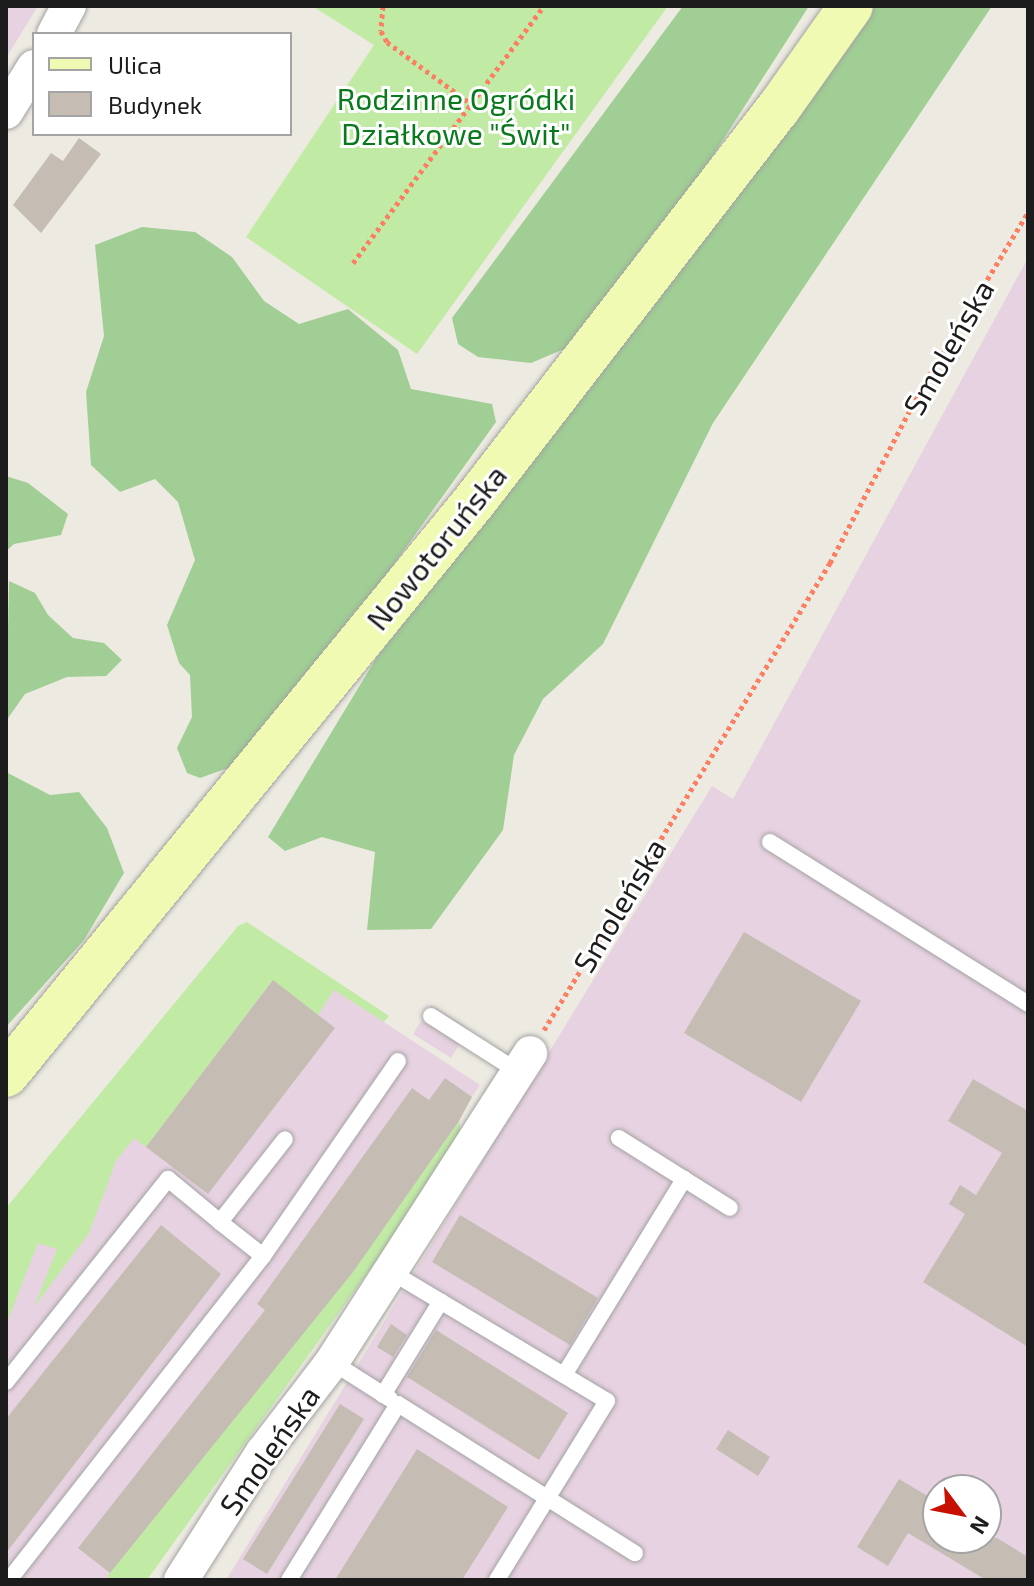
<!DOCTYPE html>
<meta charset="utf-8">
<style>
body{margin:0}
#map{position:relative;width:1034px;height:1586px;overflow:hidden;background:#edeae1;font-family:"Exo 2",sans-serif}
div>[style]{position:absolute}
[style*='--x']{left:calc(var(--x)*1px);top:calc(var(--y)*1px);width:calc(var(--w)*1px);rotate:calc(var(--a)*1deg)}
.industrial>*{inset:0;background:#e7d2e1}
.grass>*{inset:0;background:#c1eaa5}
.forest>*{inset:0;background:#a0ce94}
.building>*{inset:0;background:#c5bdb4}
.path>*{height:5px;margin-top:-2.5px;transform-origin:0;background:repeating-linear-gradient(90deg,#fc7f63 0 4px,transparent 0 8px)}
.roads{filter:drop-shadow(0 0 2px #a3a3a3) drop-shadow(0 0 2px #a3a3a3)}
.service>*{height:16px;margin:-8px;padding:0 8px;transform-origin:8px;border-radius:8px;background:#fff}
.minor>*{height:34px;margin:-17px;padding:0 17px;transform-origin:17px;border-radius:17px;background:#fff}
.secondary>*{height:44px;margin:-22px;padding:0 22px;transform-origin:22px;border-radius:22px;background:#f1fab2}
span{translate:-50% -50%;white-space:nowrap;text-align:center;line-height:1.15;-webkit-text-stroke:6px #fff;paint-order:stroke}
.park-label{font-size:30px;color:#097a1c}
.street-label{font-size:30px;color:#1c1c1c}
.frame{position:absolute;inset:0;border:8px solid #1c1c1c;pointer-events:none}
.legend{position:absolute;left:32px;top:32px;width:260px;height:104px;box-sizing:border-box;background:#fff;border:2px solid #a4a4a4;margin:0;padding:10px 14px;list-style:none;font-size:24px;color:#1c1c1c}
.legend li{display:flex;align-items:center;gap:16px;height:40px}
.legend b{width:40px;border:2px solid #a4a4a4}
.north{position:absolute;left:922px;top:1474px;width:80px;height:80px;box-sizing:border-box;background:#fff;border:2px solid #a4a4a4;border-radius:50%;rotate:122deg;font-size:22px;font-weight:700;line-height:32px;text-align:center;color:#1c1c1c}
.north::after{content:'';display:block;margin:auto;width:28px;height:36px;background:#c71000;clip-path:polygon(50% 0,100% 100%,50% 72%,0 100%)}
</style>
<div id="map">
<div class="industrial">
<i style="clip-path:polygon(6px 6px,38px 6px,6px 58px)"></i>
<i style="clip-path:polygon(evenodd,1028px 258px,1028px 1580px,226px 1580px,712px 786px,733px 799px,1028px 258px,938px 1490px,986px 1490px,986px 1538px,938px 1538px,938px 1490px)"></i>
<i style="clip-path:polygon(248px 933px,480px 1085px,353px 1272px,134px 1549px,126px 1580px,6px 1580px,6px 1223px)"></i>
<i style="clip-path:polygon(431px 1005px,469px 1029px,451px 1058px,413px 1034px)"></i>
</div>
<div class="grass">
<i style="clip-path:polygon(312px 6px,668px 6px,417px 354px,246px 237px,374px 45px)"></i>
<i style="clip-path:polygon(247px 922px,389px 1016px,384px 1022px,334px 990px,318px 1015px,272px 981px,146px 1147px,134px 1138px,116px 1161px,89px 1233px,34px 1307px,57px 1249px,38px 1243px,6px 1325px,6px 1208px,238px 926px)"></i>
<i style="clip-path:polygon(459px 1121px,462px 1136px,452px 1155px,147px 1580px,111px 1580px,107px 1576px,353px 1271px)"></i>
</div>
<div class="forest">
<i style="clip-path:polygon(683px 6px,809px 6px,676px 213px,564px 349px,531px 363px,478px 357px,458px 344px,452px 318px)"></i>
<i style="clip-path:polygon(875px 6px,992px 6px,713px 423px,603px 644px,543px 699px,514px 755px,503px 830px,431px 929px,367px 930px,375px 852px,322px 837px,285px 851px,268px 837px,377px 657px,786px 134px)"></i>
<i style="clip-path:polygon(142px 227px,195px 232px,232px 257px,264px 301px,299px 324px,348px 309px,398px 350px,411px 389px,492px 404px,496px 422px,338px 642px,228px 768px,200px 778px,187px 773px,177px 748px,192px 717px,190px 675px,179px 663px,167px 625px,195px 560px,178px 502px,155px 479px,120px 492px,91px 465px,86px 392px,104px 336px,95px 245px)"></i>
<i style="clip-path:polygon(6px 476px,28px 483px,68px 514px,61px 535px,14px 544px,6px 551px)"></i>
<i style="clip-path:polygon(9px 581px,35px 593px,48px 615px,73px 638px,104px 643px,122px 660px,106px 676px,67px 677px,25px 694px,6px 721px)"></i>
<i style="clip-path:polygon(6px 772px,50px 795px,79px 792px,107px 828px,124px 873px,84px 940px,6px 1027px)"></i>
</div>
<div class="building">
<i style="clip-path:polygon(79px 138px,101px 154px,41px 233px,13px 205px,51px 153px,63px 161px)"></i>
<i style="clip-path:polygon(744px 932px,861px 1001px,801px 1102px,684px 1033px)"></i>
<i style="clip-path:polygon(273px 980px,335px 1028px,208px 1194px,146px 1147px)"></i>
<i style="clip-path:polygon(445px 1078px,472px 1097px,459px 1121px,353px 1272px,110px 1573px,78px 1548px,265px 1310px,257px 1304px,412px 1088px,429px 1100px)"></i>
<i style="clip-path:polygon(973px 1079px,1028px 1111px,1028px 1347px,923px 1282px,965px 1214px,949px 1204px,960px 1185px,976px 1195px,1002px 1153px,948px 1121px)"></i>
<i style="clip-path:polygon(460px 1215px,598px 1298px,570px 1345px,432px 1262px)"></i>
<i style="clip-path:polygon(161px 1225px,221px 1274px,6px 1553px,6px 1419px)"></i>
<i style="clip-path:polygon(391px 1324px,407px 1335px,393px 1357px,377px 1347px)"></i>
<i style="clip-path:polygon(436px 1330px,568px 1413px,539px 1460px,407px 1377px)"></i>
<i style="clip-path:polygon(340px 1404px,364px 1419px,267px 1574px,243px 1559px)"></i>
<i style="clip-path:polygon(728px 1430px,770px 1457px,758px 1476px,716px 1449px)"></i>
<i style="clip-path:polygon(417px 1449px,508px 1507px,462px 1580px,335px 1580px)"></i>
<i style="clip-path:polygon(899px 1479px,938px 1502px,938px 1538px,997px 1538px,1028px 1557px,1028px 1580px,986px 1580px,908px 1533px,888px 1566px,857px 1547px)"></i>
</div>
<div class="path">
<i style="--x:383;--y:6;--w:25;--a:95"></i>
<i style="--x:381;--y:31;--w:13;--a:61"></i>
<i style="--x:387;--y:42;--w:104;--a:36.4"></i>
<i style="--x:353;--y:263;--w:320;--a:-53.4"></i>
<i style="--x:544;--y:1030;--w:548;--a:-58.52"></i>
<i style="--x:830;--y:563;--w:196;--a:-62.4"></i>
<i style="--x:921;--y:389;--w:207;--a:-58.8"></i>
</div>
<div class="roads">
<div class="service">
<i style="--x:770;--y:842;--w:305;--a:32.1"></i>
<i style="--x:431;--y:1016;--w:104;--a:32.5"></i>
<i style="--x:684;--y:1179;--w:54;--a:32.2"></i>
<i style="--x:263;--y:1256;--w:55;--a:-141.7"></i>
<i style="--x:220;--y:1222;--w:105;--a:-51.9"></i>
<i style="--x:388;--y:1270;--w:255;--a:30.9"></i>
<i style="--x:607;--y:1401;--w:210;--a:121.6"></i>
<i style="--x:332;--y:1362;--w:69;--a:32.5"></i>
<i style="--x:564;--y:1375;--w:230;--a:-58.5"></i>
<i style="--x:684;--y:1179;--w:77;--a:-147.8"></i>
<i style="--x:6;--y:1382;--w:260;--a:-51.4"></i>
<i style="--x:168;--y:1179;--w:67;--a:39.6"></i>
<i style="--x:383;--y:1395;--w:110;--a:-58.3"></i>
<i style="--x:9;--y:1580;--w:412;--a:-51.9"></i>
<i style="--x:263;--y:1256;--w:237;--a:-55.3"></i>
<i style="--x:289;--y:1580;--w:207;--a:-58.2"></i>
<i style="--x:398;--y:1404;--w:280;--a:32.2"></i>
</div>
<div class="minor">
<i style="--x:54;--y:34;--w:32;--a:-62"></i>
<i style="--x:6;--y:112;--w:53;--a:-58.1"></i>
<i style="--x:181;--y:1580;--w:152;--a:-57.4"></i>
<i style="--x:263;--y:1452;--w:113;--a:-52.5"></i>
<i style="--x:332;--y:1362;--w:367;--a:-57.3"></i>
</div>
<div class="secondary">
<i style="--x:6;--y:1075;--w:740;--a:-50.76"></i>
<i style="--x:474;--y:502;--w:497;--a:-52.3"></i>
<i style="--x:778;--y:109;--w:126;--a:-54.7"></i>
</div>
</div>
<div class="park-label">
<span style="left:456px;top:115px">Rodzinne Ogródki<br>Działkowe "Świt"</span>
</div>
<div class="street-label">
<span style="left:948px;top:347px;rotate:-60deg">Smoleńska</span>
<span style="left:436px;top:547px;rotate:-51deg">Nowotoruńska</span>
<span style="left:619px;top:905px;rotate:-59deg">Smoleńska</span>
<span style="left:269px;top:1450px;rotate:-55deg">Smoleńska</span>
</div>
<div class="frame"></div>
<ul class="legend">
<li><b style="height:10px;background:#f1fab2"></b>Ulica</li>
<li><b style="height:22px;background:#c5bdb4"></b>Budynek</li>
</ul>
<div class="north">N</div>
</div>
